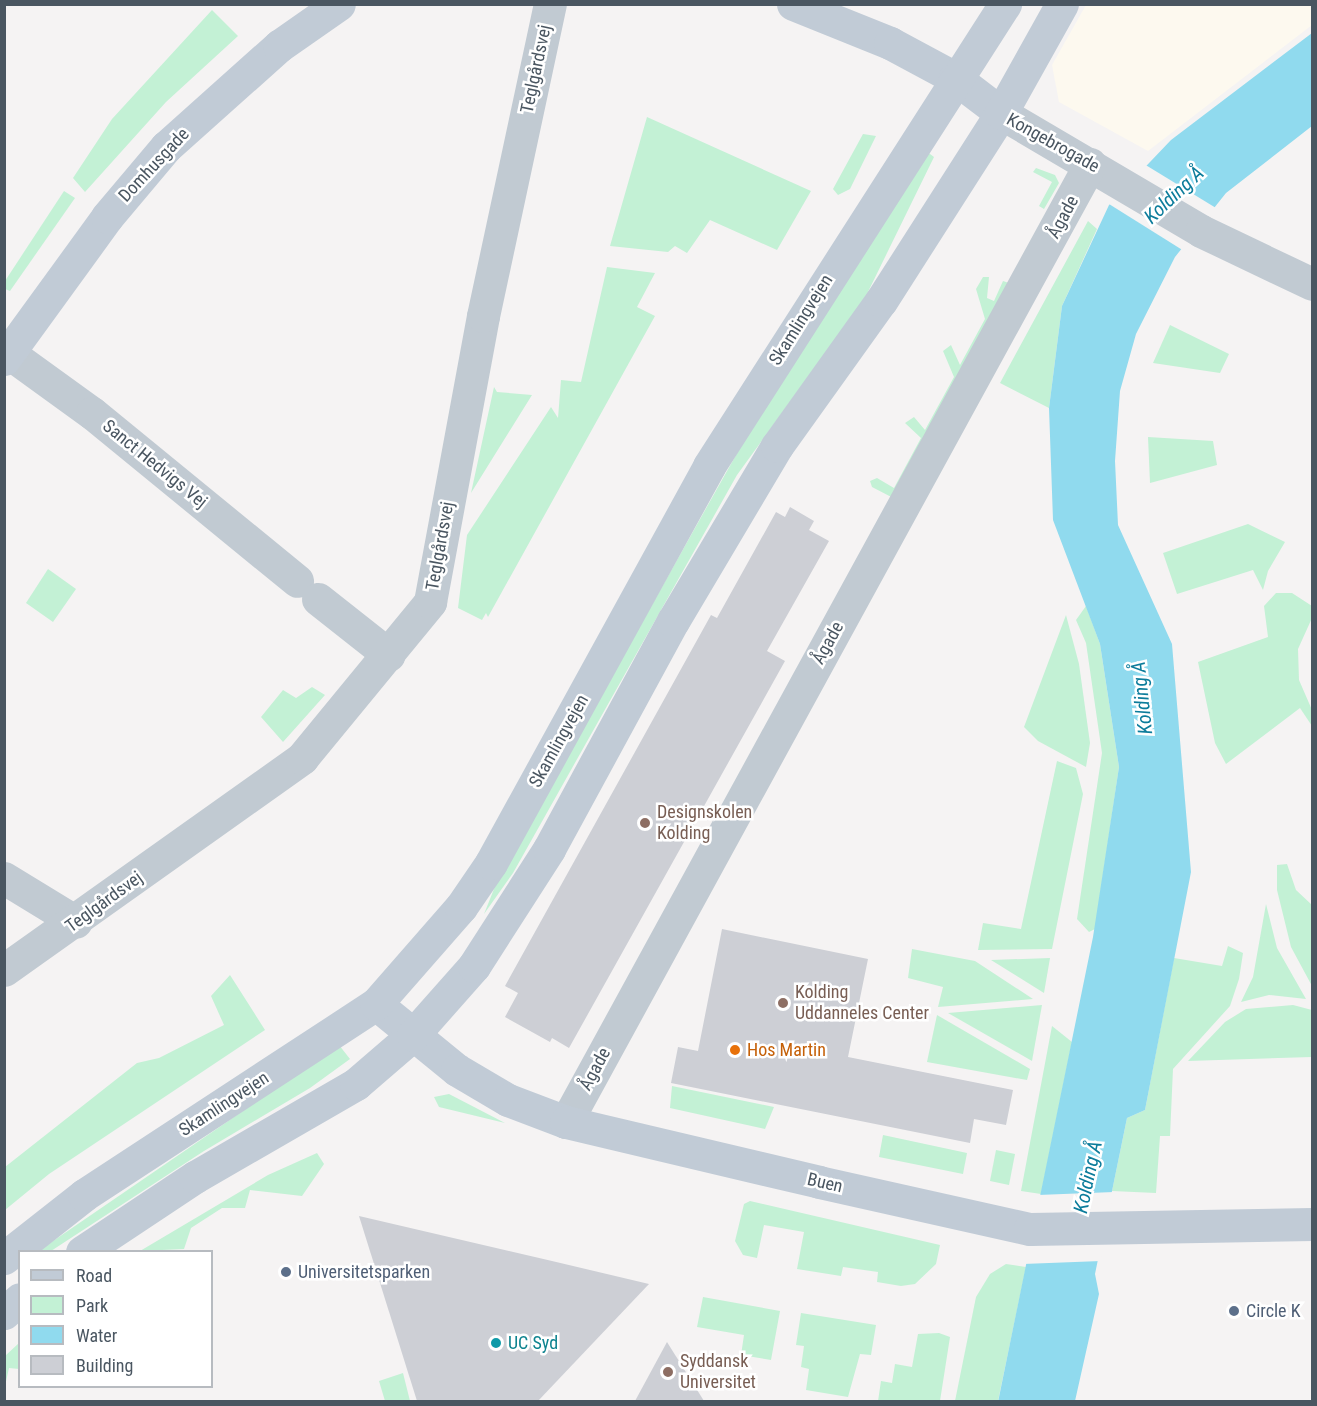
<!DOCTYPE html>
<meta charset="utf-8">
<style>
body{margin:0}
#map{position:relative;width:1317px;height:1406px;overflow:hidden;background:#f5f3f3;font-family:"Roboto Condensed",sans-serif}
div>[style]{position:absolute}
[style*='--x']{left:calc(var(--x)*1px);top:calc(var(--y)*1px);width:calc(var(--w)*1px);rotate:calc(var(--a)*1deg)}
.commercial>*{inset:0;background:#fdf9ef}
.green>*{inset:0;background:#c3f1d5}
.water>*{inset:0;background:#90daee}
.pier>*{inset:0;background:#f5f3f3}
.building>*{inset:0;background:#cdcfd5}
.street>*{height:33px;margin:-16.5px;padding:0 16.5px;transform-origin:16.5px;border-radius:16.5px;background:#c1cad2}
.secondary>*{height:33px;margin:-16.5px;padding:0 16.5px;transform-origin:16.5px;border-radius:16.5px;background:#c1cbd6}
.dots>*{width:16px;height:16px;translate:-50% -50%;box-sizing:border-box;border:3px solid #fff;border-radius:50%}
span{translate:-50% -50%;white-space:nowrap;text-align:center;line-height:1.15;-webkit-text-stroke:5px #fff;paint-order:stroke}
.street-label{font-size:18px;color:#4a5661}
.education-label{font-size:18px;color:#785e54}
.left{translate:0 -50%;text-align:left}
.food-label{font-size:18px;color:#c56008}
.service-label{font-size:18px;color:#4e5e75}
.culture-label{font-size:18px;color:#0d838f}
.water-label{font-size:20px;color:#0c7c9b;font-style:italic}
.frame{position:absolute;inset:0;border:6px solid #4a5661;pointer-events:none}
.legend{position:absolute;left:18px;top:1250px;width:195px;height:138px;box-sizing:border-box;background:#fff;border:2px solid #b7bbc0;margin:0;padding:8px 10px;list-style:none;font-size:18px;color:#4a5661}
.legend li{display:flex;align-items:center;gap:12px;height:30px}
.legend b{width:30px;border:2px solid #b7bbc0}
</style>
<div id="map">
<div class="commercial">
<i style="clip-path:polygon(1086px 5px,1312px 5px,1312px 25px,1148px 151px,1059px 102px,1052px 65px)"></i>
</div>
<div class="green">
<i style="clip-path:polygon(212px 10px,238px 36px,166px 102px,85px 192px,73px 178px,112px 119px)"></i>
<i style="clip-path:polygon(647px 117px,811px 191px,777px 250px,710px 220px,687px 253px,675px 246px,668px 252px,610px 246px)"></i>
<i style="clip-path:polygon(863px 134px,876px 136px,850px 189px,838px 195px,833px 189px)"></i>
<i style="clip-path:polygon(926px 151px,934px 157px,865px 298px,737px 475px,513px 873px,484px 914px,498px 879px,768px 398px)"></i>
<i style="clip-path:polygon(1036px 168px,1055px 175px,1059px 183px,1044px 209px,1039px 206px,1052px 182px,1033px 172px)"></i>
<i style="clip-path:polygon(64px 191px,75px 198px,10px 291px,5px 289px,5px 281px)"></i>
<i style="clip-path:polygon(1088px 221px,1097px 229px,1062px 306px,1049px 408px,1000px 383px)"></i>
<i style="clip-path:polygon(607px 267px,655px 273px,637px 307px,655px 316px,488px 617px,486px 613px,482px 620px,458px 608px,467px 535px,551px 407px,558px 418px,561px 380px,581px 382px)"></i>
<i style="clip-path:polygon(983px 277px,989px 277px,987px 298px,994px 301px,1003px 281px,1015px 285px,899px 501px,872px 487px,870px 481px,877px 478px,894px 488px,921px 438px,905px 423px,914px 417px,925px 430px,954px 377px,943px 351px,951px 345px,960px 365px,985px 319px,976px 289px)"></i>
<i style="clip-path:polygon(1170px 325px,1229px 354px,1220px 373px,1153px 363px)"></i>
<i style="clip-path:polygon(494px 387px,497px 392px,532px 395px,471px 493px)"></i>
<i style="clip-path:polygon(1148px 437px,1213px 441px,1217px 465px,1150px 483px)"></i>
<i style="clip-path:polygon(1248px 524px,1285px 542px,1268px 571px,1263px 590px,1253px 570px,1177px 594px,1163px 553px)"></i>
<i style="clip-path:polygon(48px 569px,76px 589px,53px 622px,26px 603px)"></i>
<i style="clip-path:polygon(1276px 593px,1292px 593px,1312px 606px,1312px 618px,1298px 649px,1299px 680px,1312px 710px,1312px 726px,1300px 708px,1226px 764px,1215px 743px,1198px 662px,1268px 637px,1264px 606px)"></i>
<i style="clip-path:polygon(1086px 606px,1100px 644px,1119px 767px,1095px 929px,1089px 932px,1077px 919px,1102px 753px,1086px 643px,1076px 620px)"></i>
<i style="clip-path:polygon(1066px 615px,1079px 664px,1090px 743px,1086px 767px,1038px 741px,1024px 727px)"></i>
<i style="clip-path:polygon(312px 687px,325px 695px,283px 742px,261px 717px,283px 690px,296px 698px)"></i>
<i style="clip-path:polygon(1057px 761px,1076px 768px,1083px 794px,1052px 949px,978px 950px,983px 923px,1021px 929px)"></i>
<i style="clip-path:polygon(1287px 864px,1296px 890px,1312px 905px,1312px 986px,1291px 947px,1277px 890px,1277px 865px)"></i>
<i style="clip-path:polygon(1266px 904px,1277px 948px,1306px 999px,1269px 995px,1241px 1002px,1253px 977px)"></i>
<i style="clip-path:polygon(1228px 946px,1243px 953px,1239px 979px,1230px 1006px,1173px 1069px,1170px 1136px,1160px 1136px,1156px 1193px,1112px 1191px,1127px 1118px,1145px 1110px,1174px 958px,1222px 966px)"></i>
<i style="clip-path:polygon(912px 949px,975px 961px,1033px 999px,938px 1007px,943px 987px,908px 978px)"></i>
<i style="clip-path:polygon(1050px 958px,1044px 993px,991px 960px)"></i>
<i style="clip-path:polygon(230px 975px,265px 1030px,49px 1174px,5px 1210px,5px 1167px,137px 1063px,159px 1058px,224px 1025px,211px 996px)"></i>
<i style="clip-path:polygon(1042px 1005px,1032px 1061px,948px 1013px)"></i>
<i style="clip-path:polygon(1293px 1005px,1312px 1010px,1312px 1057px,1188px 1061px,1225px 1022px,1246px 1009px)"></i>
<i style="clip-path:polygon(937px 1015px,1030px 1069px,1027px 1080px,927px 1062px)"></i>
<i style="clip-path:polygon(1052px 1026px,1072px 1042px,1041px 1194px,1021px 1191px)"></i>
<i style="clip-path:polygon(339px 1045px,350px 1059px,310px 1088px,204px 1151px,51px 1251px,37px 1252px)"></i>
<i style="clip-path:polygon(672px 1086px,774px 1107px,765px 1129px,670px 1108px)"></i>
<i style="clip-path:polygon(449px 1094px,505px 1123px,439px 1107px,434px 1097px)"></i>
<i style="clip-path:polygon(883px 1135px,967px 1153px,963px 1174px,879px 1157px)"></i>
<i style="clip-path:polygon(996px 1150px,1015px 1154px,1009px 1185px,990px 1181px)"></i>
<i style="clip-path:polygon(317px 1153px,324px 1164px,302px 1196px,250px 1190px,245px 1208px,222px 1208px,191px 1228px,184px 1249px,140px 1251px,268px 1175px)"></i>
<i style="clip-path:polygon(750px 1201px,940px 1245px,936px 1264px,915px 1284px,901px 1286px,877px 1282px,878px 1272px,843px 1267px,841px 1276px,797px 1269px,804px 1232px,764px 1225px,757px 1258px,743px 1255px,735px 1241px,744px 1204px)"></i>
<i style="clip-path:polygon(1006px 1264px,1026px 1267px,998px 1401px,955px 1401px,976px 1297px,990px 1274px)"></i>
<i style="clip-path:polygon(703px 1297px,780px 1311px,771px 1360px,741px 1355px,744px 1335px,697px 1327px)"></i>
<i style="clip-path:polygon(801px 1313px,876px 1325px,871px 1355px,860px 1354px,848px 1397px,806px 1390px,809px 1369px,801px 1367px,804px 1346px,796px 1345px)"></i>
<i style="clip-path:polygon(939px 1333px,950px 1337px,940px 1401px,878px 1401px,881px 1381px,892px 1383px,895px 1364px,912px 1367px,918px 1334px)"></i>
<i style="clip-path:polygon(19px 1343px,19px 1369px,9px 1368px,5px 1386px,5px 1356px)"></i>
<i style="clip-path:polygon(403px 1373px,410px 1401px,385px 1401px,379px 1381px)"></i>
</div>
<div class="water">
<i style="clip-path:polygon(1312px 33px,1312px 126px,1226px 193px,1175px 257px,1136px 334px,1120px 391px,1115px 461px,1118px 525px,1172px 644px,1191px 872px,1145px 1110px,1127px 1118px,1095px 1274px,1099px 1294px,1075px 1401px,998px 1402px,1093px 937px,1119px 767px,1100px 644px,1053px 520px,1049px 408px,1062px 306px,1109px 205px,1171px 140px)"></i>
</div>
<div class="pier">
<i style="clip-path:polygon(1144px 164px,1216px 208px,1184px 251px,1109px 204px)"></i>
<i style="clip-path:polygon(1114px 1192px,1101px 1261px,1023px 1264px,1038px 1195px)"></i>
</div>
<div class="building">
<i style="clip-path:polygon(790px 507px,814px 521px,809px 530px,829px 541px,767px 651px,785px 661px,569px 1048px,552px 1038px,550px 1042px,505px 1017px,518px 993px,505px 986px,711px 615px,717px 618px,776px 512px,785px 517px)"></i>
<i style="clip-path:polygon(722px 929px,868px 959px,848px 1057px,1013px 1090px,1006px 1125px,974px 1119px,970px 1143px,671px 1083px,678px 1047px,698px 1051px)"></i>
<i style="clip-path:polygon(359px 1216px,552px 1261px,649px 1284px,538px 1401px,417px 1401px)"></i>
<i style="clip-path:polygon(667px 1342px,704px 1401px,635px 1401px)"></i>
</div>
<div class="street">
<i style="--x:1001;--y:113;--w:232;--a:30.5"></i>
<i style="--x:1201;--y:231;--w:123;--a:25.5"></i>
<i style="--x:9;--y:353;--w:102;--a:35.9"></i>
<i style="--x:92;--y:413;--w:265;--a:39.3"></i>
<i style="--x:318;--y:599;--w:90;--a:38.3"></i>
<i style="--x:4;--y:878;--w:84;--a:31.4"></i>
<i style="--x:4;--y:970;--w:366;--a:-35.4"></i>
<i style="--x:302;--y:758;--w:202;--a:-50.6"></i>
<i style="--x:430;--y:602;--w:291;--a:-79.5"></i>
<i style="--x:483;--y:316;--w:319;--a:-77.9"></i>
<i style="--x:566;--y:1122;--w:1092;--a:-61.32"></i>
</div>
<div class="secondary">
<i style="--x:793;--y:4;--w:105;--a:21.9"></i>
<i style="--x:890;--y:43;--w:74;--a:28.3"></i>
<i style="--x:955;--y:78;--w:58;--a:37.3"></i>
<i style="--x:4;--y:359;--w:175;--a:-54"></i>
<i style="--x:107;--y:217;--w:92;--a:-49.9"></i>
<i style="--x:166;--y:147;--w:152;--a:-41.8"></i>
<i style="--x:279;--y:46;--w:73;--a:-35"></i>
<i style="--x:376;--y:1004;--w:104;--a:39.2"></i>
<i style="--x:457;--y:1070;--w:59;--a:30.5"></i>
<i style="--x:508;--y:1100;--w:62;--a:20.8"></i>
<i style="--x:566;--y:1122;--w:260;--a:13.3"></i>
<i style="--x:819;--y:1182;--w:216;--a:12.6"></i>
<i style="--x:1030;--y:1229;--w:282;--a:-1"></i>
<i style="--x:82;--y:1252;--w:136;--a:-33.6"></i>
<i style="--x:195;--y:1177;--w:186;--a:-30"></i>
<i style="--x:356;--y:1084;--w:75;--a:-40.7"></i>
<i style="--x:413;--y:1035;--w:92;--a:-48.5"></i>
<i style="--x:474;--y:966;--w:139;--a:-57.3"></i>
<i style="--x:549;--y:849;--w:260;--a:-61.5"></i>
<i style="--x:673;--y:621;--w:204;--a:-59.3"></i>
<i style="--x:777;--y:446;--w:178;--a:-54.4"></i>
<i style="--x:881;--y:301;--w:223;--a:-57.4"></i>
<i style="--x:1001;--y:113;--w:125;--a:-60.8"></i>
<i style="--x:4;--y:1258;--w:102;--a:-38.2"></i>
<i style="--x:84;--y:1195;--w:349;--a:-33.2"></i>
<i style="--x:376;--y:1004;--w:129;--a:-48.8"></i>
<i style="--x:461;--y:907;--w:53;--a:-55.7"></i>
<i style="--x:491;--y:863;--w:453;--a:-61.2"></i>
<i style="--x:709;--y:466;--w:549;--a:-57.35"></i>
<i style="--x:4;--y:1313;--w:21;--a:-41"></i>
</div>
<div class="dots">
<i style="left:645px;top:823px;background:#8d6e63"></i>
<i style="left:783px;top:1003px;background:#8d6e63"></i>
<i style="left:735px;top:1050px;background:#e8710a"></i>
<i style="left:286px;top:1272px;background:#5c6f8a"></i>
<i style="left:1234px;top:1311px;background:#5c6f8a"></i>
<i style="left:496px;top:1343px;background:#0f9aa8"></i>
<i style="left:668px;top:1372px;background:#8d6e63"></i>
</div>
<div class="street-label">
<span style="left:536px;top:69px;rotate:-78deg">Teglgårdsvej</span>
<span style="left:1053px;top:143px;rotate:29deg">Kongebrogade</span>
<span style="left:154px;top:165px;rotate:-47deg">Domhusgade</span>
<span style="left:1063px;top:217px;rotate:-62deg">Ågade</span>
<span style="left:801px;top:320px;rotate:-58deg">Skamlingvejen</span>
<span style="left:155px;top:464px;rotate:39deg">Sanct Hedvigs Vej</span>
<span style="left:440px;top:546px;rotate:-80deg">Teglgårdsvej</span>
<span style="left:828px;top:643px;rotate:-61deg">Ågade</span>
<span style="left:559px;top:741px;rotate:-61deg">Skamlingvejen</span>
<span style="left:104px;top:902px;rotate:-36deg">Teglgårdsvej</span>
<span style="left:595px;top:1069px;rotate:-62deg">Ågade</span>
<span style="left:224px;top:1104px;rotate:-33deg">Skamlingvejen</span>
<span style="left:825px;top:1183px;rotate:13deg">Buen</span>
</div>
<div class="education-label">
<span class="left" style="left:657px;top:823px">Designskolen<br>Kolding</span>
<span class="left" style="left:795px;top:1003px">Kolding<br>Uddanneles Center</span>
<span class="left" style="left:680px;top:1372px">Syddansk<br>Universitet</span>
</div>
<div class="food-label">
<span class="left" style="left:747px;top:1050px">Hos Martin</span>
</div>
<div class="service-label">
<span class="left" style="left:298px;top:1272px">Universitetsparken</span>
<span class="left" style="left:1246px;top:1311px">Circle K</span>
</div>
<div class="culture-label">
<span class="left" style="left:508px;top:1343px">UC Syd</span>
</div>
<div class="water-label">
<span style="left:1174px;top:195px;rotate:-43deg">Kolding Å</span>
<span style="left:1142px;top:698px;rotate:-96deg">Kolding Å</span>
<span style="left:1088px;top:1177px;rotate:-78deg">Kolding Å</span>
</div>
<div class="frame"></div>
<ul class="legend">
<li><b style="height:8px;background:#c1cbd6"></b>Road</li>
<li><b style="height:16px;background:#c3f1d5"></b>Park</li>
<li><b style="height:16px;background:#90daee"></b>Water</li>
<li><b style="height:16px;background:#cdcfd5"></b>Building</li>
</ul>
</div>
